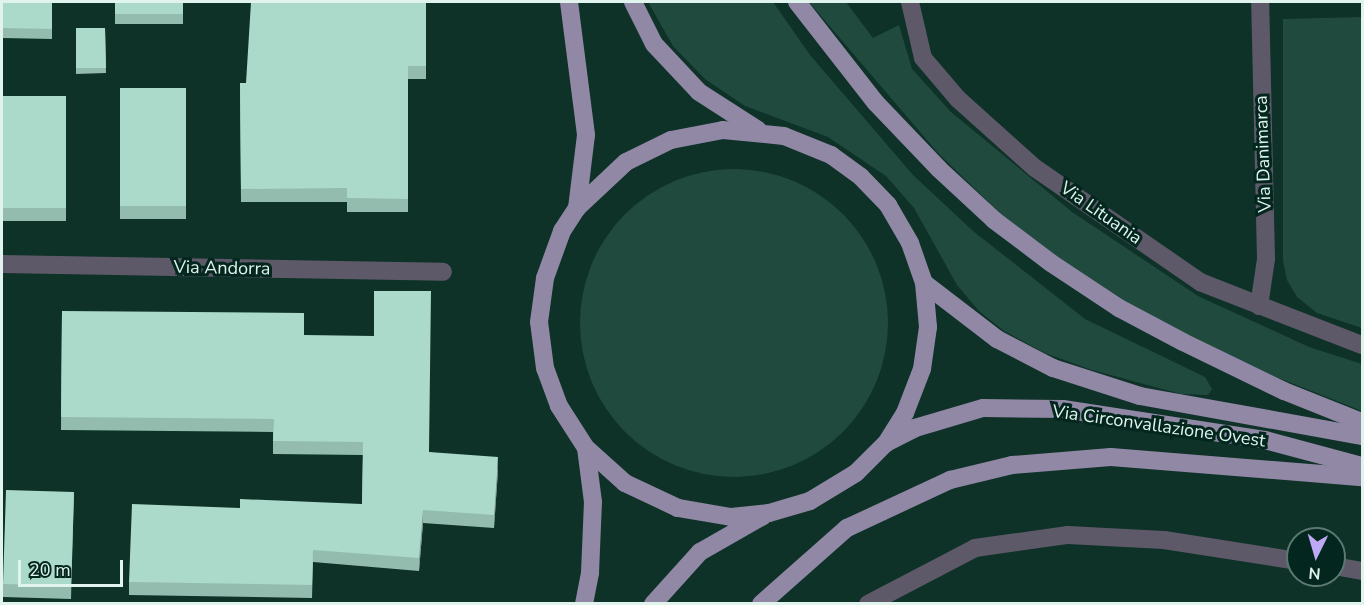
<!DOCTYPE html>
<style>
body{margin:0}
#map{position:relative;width:1364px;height:605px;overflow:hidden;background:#0e3128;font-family:"Nunito Sans",sans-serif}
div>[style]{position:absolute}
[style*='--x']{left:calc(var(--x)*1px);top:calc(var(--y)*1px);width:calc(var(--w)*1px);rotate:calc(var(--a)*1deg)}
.green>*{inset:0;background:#214a3f}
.round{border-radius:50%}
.minor>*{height:18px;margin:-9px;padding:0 9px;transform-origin:9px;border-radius:9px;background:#5d5968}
.primary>*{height:18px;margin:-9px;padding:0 9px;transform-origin:9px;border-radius:9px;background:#9088a5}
.wall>*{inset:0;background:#93bbae}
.shaded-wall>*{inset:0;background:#78988d}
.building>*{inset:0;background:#abd9ca}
span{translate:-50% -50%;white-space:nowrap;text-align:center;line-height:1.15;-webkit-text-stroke:6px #03271e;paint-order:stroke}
.street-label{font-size:18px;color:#e0f3ec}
.frame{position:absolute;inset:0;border:3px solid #e0f3ec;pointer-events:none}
.north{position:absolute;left:1286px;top:527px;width:60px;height:60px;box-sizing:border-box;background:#03271e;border:2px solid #5b7970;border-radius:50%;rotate:185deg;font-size:16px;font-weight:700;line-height:24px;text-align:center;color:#e0f3ec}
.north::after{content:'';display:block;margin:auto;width:21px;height:27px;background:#bfa8f4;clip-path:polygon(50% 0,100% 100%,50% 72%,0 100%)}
.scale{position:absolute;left:18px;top:560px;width:105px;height:27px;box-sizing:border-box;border:3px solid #e0f3ec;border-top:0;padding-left:8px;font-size:18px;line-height:21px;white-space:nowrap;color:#e0f3ec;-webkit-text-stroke:4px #03271e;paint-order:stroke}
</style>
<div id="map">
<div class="green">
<i style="clip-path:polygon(648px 2px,773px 2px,810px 55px,913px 175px,973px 231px,1085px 319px,1205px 377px,1212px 389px,1208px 395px,1181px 394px,1092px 370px,1045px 353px,1004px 331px,979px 311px,957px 285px,914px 208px,886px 176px,828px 137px,745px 106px,705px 79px,673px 46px)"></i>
<i style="clip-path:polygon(809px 2px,846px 2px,873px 38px,899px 25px,912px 69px,951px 112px,1072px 212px,1198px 296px,1309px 347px,1362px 364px,1362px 411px,1226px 357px,1131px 309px,1053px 256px,1000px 213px,938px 153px)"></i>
<i style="clip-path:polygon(1362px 17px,1362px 328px,1317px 313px,1297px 297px,1287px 280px,1283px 260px,1283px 19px)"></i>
<i class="round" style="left:580px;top:169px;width:308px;height:308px"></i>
</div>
<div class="minor">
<i style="--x:910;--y:2;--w:57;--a:76.9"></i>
<i style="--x:923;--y:58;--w:54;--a:49.5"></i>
<i style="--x:958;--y:99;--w:103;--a:41.9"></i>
<i style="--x:1035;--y:168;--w:201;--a:34.6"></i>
<i style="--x:1200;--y:282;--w:174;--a:21.3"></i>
<i style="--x:2;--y:264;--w:441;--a:1"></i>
<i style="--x:1259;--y:306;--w:48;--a:-81.5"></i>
<i style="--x:1266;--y:259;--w:257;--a:-91.3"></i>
<i style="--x:1334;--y:566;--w:28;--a:10"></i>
<i style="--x:868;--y:604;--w:121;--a:-27.6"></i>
<i style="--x:975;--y:548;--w:94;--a:-8"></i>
<i style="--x:1068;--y:535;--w:96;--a:3"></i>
<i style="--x:1164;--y:540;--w:136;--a:8.9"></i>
</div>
<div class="primary">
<i style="--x:569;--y:2;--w:134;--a:82.7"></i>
<i style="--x:586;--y:135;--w:74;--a:97"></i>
<i style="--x:633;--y:2;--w:47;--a:63.4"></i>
<i style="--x:654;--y:44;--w:66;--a:46.8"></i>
<i style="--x:699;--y:92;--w:70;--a:32.8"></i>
<i style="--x:797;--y:2;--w:128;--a:52"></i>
<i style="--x:876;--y:103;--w:91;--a:46.3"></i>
<i style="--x:939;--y:169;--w:75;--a:42.8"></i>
<i style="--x:994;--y:220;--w:71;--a:37"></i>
<i style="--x:1051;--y:263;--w:82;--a:33.5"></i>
<i style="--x:1119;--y:308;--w:72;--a:28"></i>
<i style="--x:1183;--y:342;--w:112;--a:25.9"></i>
<i style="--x:1284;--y:391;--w:84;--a:21.7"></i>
<i style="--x:924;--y:283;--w:92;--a:37.5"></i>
<i style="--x:997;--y:339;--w:63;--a:27.4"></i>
<i style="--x:1053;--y:368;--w:91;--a:17.8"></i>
<i style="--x:1140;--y:396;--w:226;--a:10.2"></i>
<i style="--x:888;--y:442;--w:30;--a:-27"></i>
<i style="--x:915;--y:428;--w:71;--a:-16.4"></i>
<i style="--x:983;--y:408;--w:80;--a:0.7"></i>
<i style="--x:1063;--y:409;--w:204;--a:8.7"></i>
<i style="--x:1265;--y:440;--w:100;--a:15"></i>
<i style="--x:584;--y:604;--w:32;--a:-79"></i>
<i style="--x:590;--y:573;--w:71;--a:-87.6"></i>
<i style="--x:593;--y:502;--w:54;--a:-97.4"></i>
<i style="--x:586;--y:448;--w:50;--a:-122.7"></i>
<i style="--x:559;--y:406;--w:40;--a:-110.2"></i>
<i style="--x:545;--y:368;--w:46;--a:-97.4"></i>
<i style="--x:539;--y:322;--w:44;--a:-82.2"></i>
<i style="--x:545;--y:278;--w:50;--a:-70.1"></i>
<i style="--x:562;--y:231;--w:27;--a:-57"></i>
<i style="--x:577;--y:208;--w:67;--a:-43.2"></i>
<i style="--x:626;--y:162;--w:50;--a:-26.1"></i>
<i style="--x:671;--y:140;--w:53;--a:-10.9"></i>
<i style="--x:723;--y:130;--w:61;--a:5.6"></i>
<i style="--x:784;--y:136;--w:51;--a:22"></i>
<i style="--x:831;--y:155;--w:37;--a:36"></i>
<i style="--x:861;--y:177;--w:39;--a:46"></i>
<i style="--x:888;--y:205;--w:44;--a:59.9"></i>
<i style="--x:910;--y:243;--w:42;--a:70.7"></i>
<i style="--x:924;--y:283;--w:44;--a:84.8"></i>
<i style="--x:928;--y:327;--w:42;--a:98.1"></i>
<i style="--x:922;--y:369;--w:47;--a:111.1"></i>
<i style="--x:905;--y:413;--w:36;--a:122"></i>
<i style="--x:886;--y:443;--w:42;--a:135"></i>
<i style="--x:856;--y:473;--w:54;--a:148.7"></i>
<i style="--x:810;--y:501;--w:43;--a:163.7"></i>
<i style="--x:769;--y:513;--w:38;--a:174"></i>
<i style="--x:731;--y:517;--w:54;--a:-170.4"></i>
<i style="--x:678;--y:508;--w:59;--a:-154.7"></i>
<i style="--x:625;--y:483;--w:52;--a:-138.1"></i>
<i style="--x:653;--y:604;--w:70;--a:-47.9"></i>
<i style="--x:700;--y:552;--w:73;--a:-29.7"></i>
<i style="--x:761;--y:604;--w:115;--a:-41.5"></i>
<i style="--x:847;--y:528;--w:114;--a:-25"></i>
<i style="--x:950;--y:480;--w:64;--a:-13.6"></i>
<i style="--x:1012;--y:465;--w:99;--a:-4.6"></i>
<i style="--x:1111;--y:457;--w:252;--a:4.6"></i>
</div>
<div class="wall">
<i style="clip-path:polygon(2px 2px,52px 2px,52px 39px,2px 38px)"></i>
<i style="clip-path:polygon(115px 2px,183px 2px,183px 24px,115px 24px)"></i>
<i style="clip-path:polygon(426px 2px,426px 79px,408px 79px,408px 212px,347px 212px,347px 202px,241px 202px,240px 83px,246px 83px)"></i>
<i style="clip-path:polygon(76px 28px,105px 28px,106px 73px,76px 74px)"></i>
<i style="clip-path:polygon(120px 88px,186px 88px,186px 219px,120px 219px)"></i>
<i style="clip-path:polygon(2px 96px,66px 96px,66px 221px,2px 221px)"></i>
<i style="clip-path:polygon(62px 311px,429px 452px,498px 470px,494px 528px,423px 523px,419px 571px,313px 562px,312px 598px,129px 595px,129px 582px,240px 508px,362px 504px,363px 455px,273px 454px,273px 432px,61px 430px)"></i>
<i style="clip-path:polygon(74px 492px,71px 599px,3px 597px,3px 584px)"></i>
</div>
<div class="shaded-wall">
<i style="clip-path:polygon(498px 457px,498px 470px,494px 528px,494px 515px)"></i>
<i style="clip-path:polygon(423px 510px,423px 523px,419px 571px,419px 558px)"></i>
</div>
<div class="building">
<i style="clip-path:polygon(2px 2px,52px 2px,52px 29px,2px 28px)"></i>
<i style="clip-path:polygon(115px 2px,183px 2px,183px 14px,115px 14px)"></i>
<i style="clip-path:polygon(251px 2px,426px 2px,426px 66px,408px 66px,408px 199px,347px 198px,347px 188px,241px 189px,240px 83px,246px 83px)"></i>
<i style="clip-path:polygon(76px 28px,105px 28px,106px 68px,76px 68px)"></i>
<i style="clip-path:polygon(120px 88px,186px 88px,186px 206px,120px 206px)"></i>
<i style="clip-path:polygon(2px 96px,66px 96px,66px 208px,2px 208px)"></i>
<i style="clip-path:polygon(374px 291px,431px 291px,429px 452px,498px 457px,494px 515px,423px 510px,419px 558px,313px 550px,312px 585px,129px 582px,132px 504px,240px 508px,240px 499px,362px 504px,363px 442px,273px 441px,274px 419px,61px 417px,62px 311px,304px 313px,304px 335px,374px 336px)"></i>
<i style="clip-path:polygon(6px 490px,74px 492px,71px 586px,3px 584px)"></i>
</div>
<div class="street-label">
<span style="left:1263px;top:154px;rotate:-92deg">Via Danimarca</span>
<span style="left:1101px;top:213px;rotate:35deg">Via Lituania</span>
<span style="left:222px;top:268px;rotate:1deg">Via Andorra</span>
<span style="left:1159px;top:426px;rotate:8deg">Via Circonvallazione Ovest</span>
</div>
<div class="frame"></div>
<div class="north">N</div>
<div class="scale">20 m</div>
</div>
